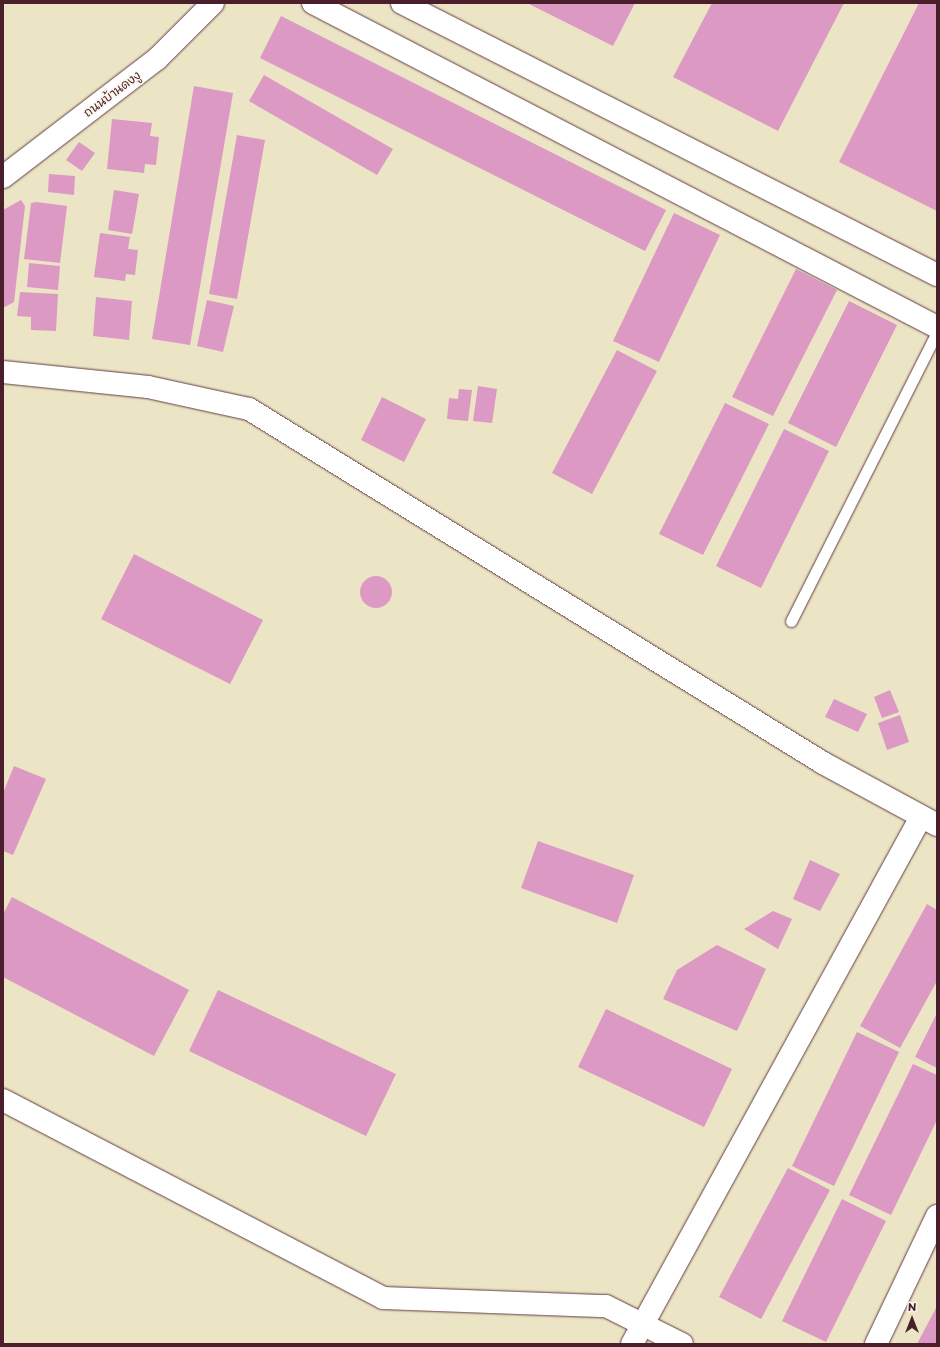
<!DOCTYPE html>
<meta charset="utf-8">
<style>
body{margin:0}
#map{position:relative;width:940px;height:1347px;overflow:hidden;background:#ece5c5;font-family:"Playpen Sans","Playpen Sans Thai",sans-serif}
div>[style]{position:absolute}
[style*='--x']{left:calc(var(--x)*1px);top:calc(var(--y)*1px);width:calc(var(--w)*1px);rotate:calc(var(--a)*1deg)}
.building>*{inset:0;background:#db99c3}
.round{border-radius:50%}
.roads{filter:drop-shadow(0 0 1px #623d42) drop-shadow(0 0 1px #623d42)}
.service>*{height:11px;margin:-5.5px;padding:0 5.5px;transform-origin:5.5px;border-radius:5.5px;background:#fff}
.minor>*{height:22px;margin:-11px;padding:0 11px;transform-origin:11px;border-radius:11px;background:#fff}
.tertiary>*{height:22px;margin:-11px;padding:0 11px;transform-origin:11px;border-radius:11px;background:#fff}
span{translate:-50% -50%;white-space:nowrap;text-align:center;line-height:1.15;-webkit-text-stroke:3.5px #fbf7ec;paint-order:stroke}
.street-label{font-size:12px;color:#4a1f2b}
.frame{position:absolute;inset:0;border:4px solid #4a1f2b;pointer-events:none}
.north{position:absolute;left:892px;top:1299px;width:40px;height:40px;-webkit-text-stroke:3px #fbf7ec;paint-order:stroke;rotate:0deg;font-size:11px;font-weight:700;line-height:16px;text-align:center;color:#4a1f2b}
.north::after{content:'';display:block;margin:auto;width:14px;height:18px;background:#4a1f2b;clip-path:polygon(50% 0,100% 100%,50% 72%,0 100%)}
</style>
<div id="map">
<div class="building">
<i style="clip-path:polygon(527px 3px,635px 3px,613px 46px)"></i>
<i style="clip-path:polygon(712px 3px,844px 3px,778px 131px,673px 77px)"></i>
<i style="clip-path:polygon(919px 3px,937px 3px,937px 211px,839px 162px)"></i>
<i style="clip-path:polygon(281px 16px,666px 210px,645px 251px,260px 58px)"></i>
<i style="clip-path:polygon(264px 75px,393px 149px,377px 175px,249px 101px)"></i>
<i style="clip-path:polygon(194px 86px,233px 93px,190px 345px,152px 339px)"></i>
<i style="clip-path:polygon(112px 119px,152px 123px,150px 136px,159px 137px,156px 165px,145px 164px,144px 173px,107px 169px)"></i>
<i style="clip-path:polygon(237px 135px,265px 140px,237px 299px,209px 294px)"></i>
<i style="clip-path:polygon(79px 142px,95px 153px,82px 171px,66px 160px)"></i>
<i style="clip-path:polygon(49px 174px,75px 176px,74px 195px,48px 192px)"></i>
<i style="clip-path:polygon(114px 190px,139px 194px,132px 234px,108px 230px)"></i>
<i style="clip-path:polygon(21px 200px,25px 206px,14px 302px,3px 308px,3px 210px)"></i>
<i style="clip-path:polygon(36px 202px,67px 206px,60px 263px,24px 259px,31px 203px)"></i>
<i style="clip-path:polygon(674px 213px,720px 235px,659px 362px,613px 341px)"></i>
<i style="clip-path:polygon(100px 233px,130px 237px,128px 249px,138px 250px,135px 275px,126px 274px,125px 281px,94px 277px)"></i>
<i style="clip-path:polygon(29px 263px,60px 266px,58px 290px,27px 287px)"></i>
<i style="clip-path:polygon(796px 269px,837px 290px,773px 416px,732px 397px)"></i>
<i style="clip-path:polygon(20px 292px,58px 294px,56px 331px,31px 330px,31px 317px,17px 316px)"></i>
<i style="clip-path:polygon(96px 297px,132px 301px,129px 340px,93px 336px)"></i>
<i style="clip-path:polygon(207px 300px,234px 306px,223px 352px,197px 346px)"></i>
<i style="clip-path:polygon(849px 301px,897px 325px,836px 447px,788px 423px)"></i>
<i style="clip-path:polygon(617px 350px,657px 371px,592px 494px,552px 473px)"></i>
<i style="clip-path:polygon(478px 386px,497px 389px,492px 423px,473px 421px)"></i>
<i style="clip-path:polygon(459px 389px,472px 390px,468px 421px,447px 419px,449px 398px,458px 399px)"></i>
<i style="clip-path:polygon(382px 397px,426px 419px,404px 462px,361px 440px)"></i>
<i style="clip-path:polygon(725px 403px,769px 424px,703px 555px,659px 534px)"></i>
<i style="clip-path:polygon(784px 429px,829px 451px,761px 588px,716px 566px)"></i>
<i style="clip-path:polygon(134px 554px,263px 620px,230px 684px,101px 619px)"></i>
<i class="round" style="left:360px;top:576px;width:32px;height:32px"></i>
<i style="clip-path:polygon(890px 690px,899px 712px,882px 718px,874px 697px)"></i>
<i style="clip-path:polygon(834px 699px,867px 714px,858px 732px,825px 717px)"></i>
<i style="clip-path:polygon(900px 715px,909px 742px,887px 750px,878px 723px)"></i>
<i style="clip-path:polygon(14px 766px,46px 779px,13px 855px,3px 851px,3px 793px)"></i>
<i style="clip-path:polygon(538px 841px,634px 875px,617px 923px,521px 888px)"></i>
<i style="clip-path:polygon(810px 860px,840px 874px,820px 911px,793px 899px)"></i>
<i style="clip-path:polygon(12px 897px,189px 990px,154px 1056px,3px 977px,3px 914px)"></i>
<i style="clip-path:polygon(927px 904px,937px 910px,937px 981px,900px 1048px,860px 1026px)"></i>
<i style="clip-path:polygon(773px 911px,792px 919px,778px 949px,744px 929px)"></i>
<i style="clip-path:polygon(717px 945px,766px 969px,737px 1031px,663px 999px,677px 970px)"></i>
<i style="clip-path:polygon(218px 990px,396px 1074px,366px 1136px,189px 1051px)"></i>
<i style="clip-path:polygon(606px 1009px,732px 1069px,704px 1127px,578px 1067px)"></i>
<i style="clip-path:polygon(937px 1013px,937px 1068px,915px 1057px)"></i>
<i style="clip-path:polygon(857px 1032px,899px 1052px,834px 1186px,792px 1166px)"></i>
<i style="clip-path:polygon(913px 1064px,937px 1075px,937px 1120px,891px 1215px,849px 1195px)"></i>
<i style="clip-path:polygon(788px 1168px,830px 1190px,761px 1319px,719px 1297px)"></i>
<i style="clip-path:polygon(842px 1199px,886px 1221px,826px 1342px,782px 1321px)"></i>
<i style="clip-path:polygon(937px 1306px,937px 1344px,917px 1344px)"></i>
</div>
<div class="roads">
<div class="service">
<i style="--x:791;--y:621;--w:324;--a:-63.2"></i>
</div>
<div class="minor">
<i style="--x:313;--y:3;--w:703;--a:27.44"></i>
<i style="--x:402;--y:3;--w:600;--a:26.95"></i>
<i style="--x:3;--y:372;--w:146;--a:5.9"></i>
<i style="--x:148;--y:387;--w:103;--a:12.3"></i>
<i style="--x:249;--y:409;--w:674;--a:31.66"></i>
<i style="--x:823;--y:763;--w:130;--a:28.5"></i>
<i style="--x:3;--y:1100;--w:428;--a:27.5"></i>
<i style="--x:383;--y:1298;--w:223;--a:2.1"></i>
<i style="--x:606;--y:1306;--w:85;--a:26.6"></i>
<i style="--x:632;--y:1344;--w:601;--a:-61.26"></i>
<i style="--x:876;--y:1344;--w:142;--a:-64.5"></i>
</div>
<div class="tertiary">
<i style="--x:3;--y:177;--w:194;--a:-37.5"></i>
<i style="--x:157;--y:59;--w:79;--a:-45"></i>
</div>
</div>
<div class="street-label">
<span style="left:112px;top:94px;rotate:-37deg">ถนนบ้านดงงู</span>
</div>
<div class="frame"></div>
<div class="north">N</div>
</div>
